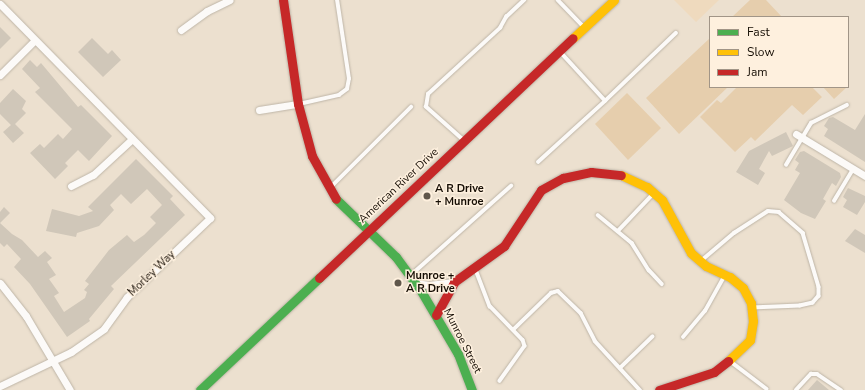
<!DOCTYPE html>
<style>
body{margin:0}
#map{position:relative;width:865px;height:390px;overflow:hidden;background:#ece0cf;font-family:"Nunito Sans",sans-serif}
div>[style]{position:absolute}
[style*='--x']{left:calc(var(--x)*1px);top:calc(var(--y)*1px);width:calc(var(--w)*1px);rotate:calc(var(--a)*1deg)}
.built>*{inset:0;background:#efdabe}
.green>*{inset:0;background:#e6cead}
.building>*{inset:0;background:#d0c7b9}
.roads{filter:drop-shadow(0 0 1px #beb5a7) drop-shadow(0 0 1px #beb5a7)}
.lane>*{height:3.5px;margin:-1.75px;padding:0 1.75px;transform-origin:1.75px;border-radius:1.75px;background:#fcfaf8}
.street>*{height:7px;margin:-3.5px;padding:0 3.5px;transform-origin:3.5px;border-radius:3.5px;background:#fcfaf8}
.fast>*{height:9px;margin:-4.5px;padding:0 4.5px;transform-origin:4.5px;border-radius:4.5px;background:#4caf50}
.slow>*{height:9px;margin:-4.5px;padding:0 4.5px;transform-origin:4.5px;border-radius:4.5px;background:#ffc107}
.jam>*{height:9px;margin:-4.5px;padding:0 4.5px;transform-origin:4.5px;border-radius:4.5px;background:#c62828}
.dots>*{width:11px;height:11px;translate:-50% -50%;box-sizing:border-box;border:2px solid #fef0de;border-radius:50%}
span{translate:-50% -50%;white-space:nowrap;text-align:center;line-height:1.15;-webkit-text-stroke:3px #fef0de;paint-order:stroke}
.street-label{font-size:11px;color:#150d04}
.poi-label{font-size:11px;color:#150d04;font-weight:700}
.left{translate:0 -50%;text-align:left}
.legend{position:absolute;left:709px;top:16px;width:140px;height:72px;box-sizing:border-box;background:#fef0de;border:1px solid #a19587;margin:0;padding:5px 7px;list-style:none;font-size:12px;color:#150d04}
.legend li{display:flex;align-items:center;gap:8px;height:20px}
.legend b{width:20px;border:1px solid #a19587}
</style>
<div id="map">
<div class="built">
<i style="clip-path:polygon(674px 0,719px 0,696px 22px)"></i>
</div>
<div class="green">
<i style="clip-path:polygon(750px 0,766px 0,782px 17px,732px 17px)"></i>
<i style="clip-path:polygon(710px 38px,710px 87px,728px 87px,679px 134px,646px 98px)"></i>
<i style="clip-path:polygon(737px 87px,812px 87px,822px 97px,803px 115px,792px 105px,755px 141px,751px 137px,735px 152px,700px 117px,717px 100px,721px 103px)"></i>
<i style="clip-path:polygon(823px 87px,847px 87px,834px 99px)"></i>
<i style="clip-path:polygon(627px 93px,661px 128px,628px 160px,595px 124px)"></i>
</div>
<div class="building">
<i style="clip-path:polygon(0 27px,11px 38px,0 49px)"></i>
<i style="clip-path:polygon(92px 38px,108px 54px,112px 50px,121px 60px,103px 77px,78px 52px)"></i>
<i style="clip-path:polygon(30px 60px,37px 67px,41px 63px,78px 107px,81px 105px,112px 136px,89px 161px,78px 150px,65px 163px,68px 166px,55px 179px,30px 153px,40px 144px,44px 148px,58px 134px,63px 139px,72px 129px,35px 92px,40px 88px,22px 69px)"></i>
<i style="clip-path:polygon(13px 89px,26px 101px,22px 109px,26px 113px,15px 124px,24px 133px,13px 143px,3px 132px,11px 125px,0 114px,0 103px)"></i>
<i style="clip-path:polygon(865px 114px,865px 162px,824px 136px,828px 129px,824px 126px,829px 118px,833px 117px,855px 130px)"></i>
<i style="clip-path:polygon(786px 132px,793px 146px,772px 156px,769px 151px,759px 169px,765px 173px,758px 185px,736px 172px,749px 151px)"></i>
<i style="clip-path:polygon(804px 151px,840px 173px,841px 177px,836px 186px,832px 183px,823px 199px,826px 201px,815px 219px,801px 213px,784px 200px,800px 173px,795px 170px,799px 163px,795px 160px,800px 152px)"></i>
<i style="clip-path:polygon(136px 159px,173px 196px,170px 199px,185px 215px,111px 286px,114px 289px,89px 319px,90px 321px,67px 337px,30px 284px,14px 267px,21px 259px,7px 244px,4px 247px,0 243px,0 212px,4px 207px,10px 213px,0 223px,12px 234px,22px 240px,38px 257px,45px 251px,52px 258px,47px 262px,56px 275px,49px 279px,59px 293px,54px 296px,64px 312px,85px 298px,87px 292px,84px 290px,89px 284px,85px 281px,109px 250px,127px 235px,134px 242px,144px 235px,156px 223px,150px 217px,162px 205px,147px 189px,131px 204px,121px 194px,110px 205px,114px 210px,99px 226px,77px 233px,76px 237px,46px 231px,52px 209px,79px 216px,93px 211px,88px 207px)"></i>
<i style="clip-path:polygon(848px 188px,865px 196px,865px 202px,857px 215px,843px 207px,847px 200px,843px 197px)"></i>
<i style="clip-path:polygon(855px 229px,865px 235px,865px 253px,845px 241px)"></i>
<i style="clip-path:polygon(817px 380px,829px 390px,808px 390px)"></i>
</div>
<div class="roads">
<div class="lane">
<i style="--x:558;--y:0;--w:37;--a:46"></i>
<i style="--x:605;--y:101;--w:98;--a:-43.8"></i>
<i style="--x:299;--y:104;--w:41;--a:-12.7"></i>
<i style="--x:339;--y:95;--w:10;--a:-37"></i>
<i style="--x:347;--y:89;--w:10;--a:-79"></i>
<i style="--x:349;--y:79;--w:80;--a:-98.6"></i>
<i style="--x:464;--y:141;--w:51;--a:-138.2"></i>
<i style="--x:426;--y:107;--w:13;--a:-81"></i>
<i style="--x:428;--y:94;--w:98;--a:-42.5"></i>
<i style="--x:500;--y:28;--w:13;--a:-61"></i>
<i style="--x:506;--y:17;--w:25;--a:-43"></i>
<i style="--x:538;--y:162;--w:91;--a:-42.3"></i>
<i style="--x:605;--y:101;--w:67;--a:-132.6"></i>
<i style="--x:786;--y:165;--w:49;--a:-59.2"></i>
<i style="--x:811;--y:123;--w:40;--a:-26.6"></i>
<i style="--x:329;--y:189;--w:116;--a:-45"></i>
<i style="--x:834;--y:201;--w:37;--a:-59"></i>
<i style="--x:598;--y:215;--w:44;--a:39.5"></i>
<i style="--x:632;--y:243;--w:32;--a:58"></i>
<i style="--x:649;--y:270;--w:19;--a:47"></i>
<i style="--x:618;--y:231;--w:51;--a:-46.6"></i>
<i style="--x:702;--y:260;--w:42;--a:-40.2"></i>
<i style="--x:734;--y:233;--w:40;--a:-32.9"></i>
<i style="--x:768;--y:211;--w:11;--a:5"></i>
<i style="--x:779;--y:212;--w:32;--a:41"></i>
<i style="--x:803;--y:233;--w:56;--a:73.5"></i>
<i style="--x:819;--y:287;--w:9;--a:90"></i>
<i style="--x:819;--y:296;--w:9;--a:131"></i>
<i style="--x:813;--y:303;--w:13;--a:167"></i>
<i style="--x:800;--y:306;--w:48;--a:177.6"></i>
<i style="--x:476;--y:270;--w:39;--a:69"></i>
<i style="--x:490;--y:306;--w:47;--a:45.9"></i>
<i style="--x:523;--y:340;--w:6;--a:72"></i>
<i style="--x:525;--y:346;--w:43;--a:125.5"></i>
<i style="--x:411;--y:275;--w:134;--a:-41.7"></i>
<i style="--x:513;--y:330;--w:53;--a:-44.2"></i>
<i style="--x:551;--y:293;--w:7;--a:-16"></i>
<i style="--x:558;--y:291;--w:32;--a:44"></i>
<i style="--x:581;--y:313;--w:31;--a:63"></i>
<i style="--x:595;--y:341;--w:67;--a:47.4"></i>
<i style="--x:683;--y:337;--w:34;--a:-50"></i>
<i style="--x:705;--y:311;--w:41;--a:-60.9"></i>
<i style="--x:730;--y:361;--w:46;--a:37.1"></i>
<i style="--x:620;--y:368;--w:45;--a:-44.1"></i>
<i style="--x:796;--y:390;--w:22;--a:-47"></i>
<i style="--x:811;--y:374;--w:6;--a:0"></i>
<i style="--x:817;--y:374;--w:29;--a:34"></i>
</div>
<div class="street">
<i style="--x:0;--y:4;--w:300;--a:45.5"></i>
<i style="--x:210;--y:218;--w:115;--a:136.4"></i>
<i style="--x:127;--y:297;--w:39;--a:126"></i>
<i style="--x:104;--y:329;--w:40;--a:145.1"></i>
<i style="--x:71;--y:352;--w:79;--a:154.4"></i>
<i style="--x:181;--y:30;--w:32;--a:-36"></i>
<i style="--x:207;--y:11;--w:25;--a:-26"></i>
<i style="--x:0;--y:75;--w:49;--a:-45"></i>
<i style="--x:259;--y:110;--w:39;--a:-9"></i>
<i style="--x:796;--y:134;--w:81;--a:31.3"></i>
<i style="--x:71;--y:186;--w:25;--a:-27"></i>
<i style="--x:93;--y:175;--w:53;--a:-42.7"></i>
<i style="--x:0;--y:283;--w:42;--a:51.8"></i>
<i style="--x:26;--y:316;--w:86;--a:59.3"></i>
<i style="--x:415;--y:283;--w:14;--a:8"></i>
<i style="--x:429;--y:285;--w:25;--a:-7"></i>
</div>
<div class="fast">
<i style="--x:336;--y:199;--w:83;--a:44"></i>
<i style="--x:396;--y:257;--w:42;--a:53.7"></i>
<i style="--x:421;--y:291;--w:73;--a:59.6"></i>
<i style="--x:458;--y:354;--w:39;--a:69"></i>
<i style="--x:200;--y:390;--w:163;--a:-43.3"></i>
</div>
<div class="slow">
<i style="--x:573;--y:38;--w:56;--a:-42.8"></i>
<i style="--x:621;--y:175;--w:29;--a:25"></i>
<i style="--x:647;--y:187;--w:20;--a:41"></i>
<i style="--x:662;--y:200;--w:60;--a:61.3"></i>
<i style="--x:691;--y:253;--w:20;--a:41"></i>
<i style="--x:706;--y:266;--w:26;--a:25"></i>
<i style="--x:730;--y:277;--w:17;--a:40"></i>
<i style="--x:743;--y:288;--w:17;--a:62"></i>
<i style="--x:751;--y:303;--w:18;--a:84"></i>
<i style="--x:753;--y:321;--w:19;--a:99"></i>
<i style="--x:750;--y:340;--w:30;--a:136"></i>
</div>
<div class="jam">
<i style="--x:283;--y:0;--w:105;--a:81.8"></i>
<i style="--x:298;--y:104;--w:54;--a:74.9"></i>
<i style="--x:312;--y:156;--w:49;--a:60.8"></i>
<i style="--x:319;--y:278;--w:349;--a:-43.4"></i>
<i style="--x:436;--y:315;--w:38;--a:-61"></i>
<i style="--x:454;--y:282;--w:62;--a:-35.8"></i>
<i style="--x:504;--y:246;--w:67;--a:-56.5"></i>
<i style="--x:541;--y:190;--w:25;--a:-29"></i>
<i style="--x:563;--y:178;--w:29;--a:-12"></i>
<i style="--x:591;--y:172;--w:30;--a:6"></i>
<i style="--x:659;--y:390;--w:58;--a:-18.1"></i>
<i style="--x:714;--y:372;--w:18;--a:-38"></i>
</div>
</div>
<div class="dots">
<i style="left:427px;top:196px;background:#60574b"></i>
<i style="left:398px;top:283px;background:#60574b"></i>
</div>
<div class="street-label">
<span style="left:399px;top:186px;rotate:-43deg">American River Drive</span>
<span style="left:152px;top:274px;rotate:-44deg">Morley Way</span>
<span style="left:462px;top:341px;rotate:63deg">Munroe Street</span>
</div>
<div class="poi-label">
<span class="left" style="left:435px;top:196px">A R Drive<br>+ Munroe</span>
<span class="left" style="left:406px;top:283px">Munroe +<br>A R Drive</span>
</div>
<ul class="legend">
<li><b style="height:5px;background:#4caf50"></b>Fast</li>
<li><b style="height:5px;background:#ffc107"></b>Slow</li>
<li><b style="height:5px;background:#c62828"></b>Jam</li>
</ul>
</div>
